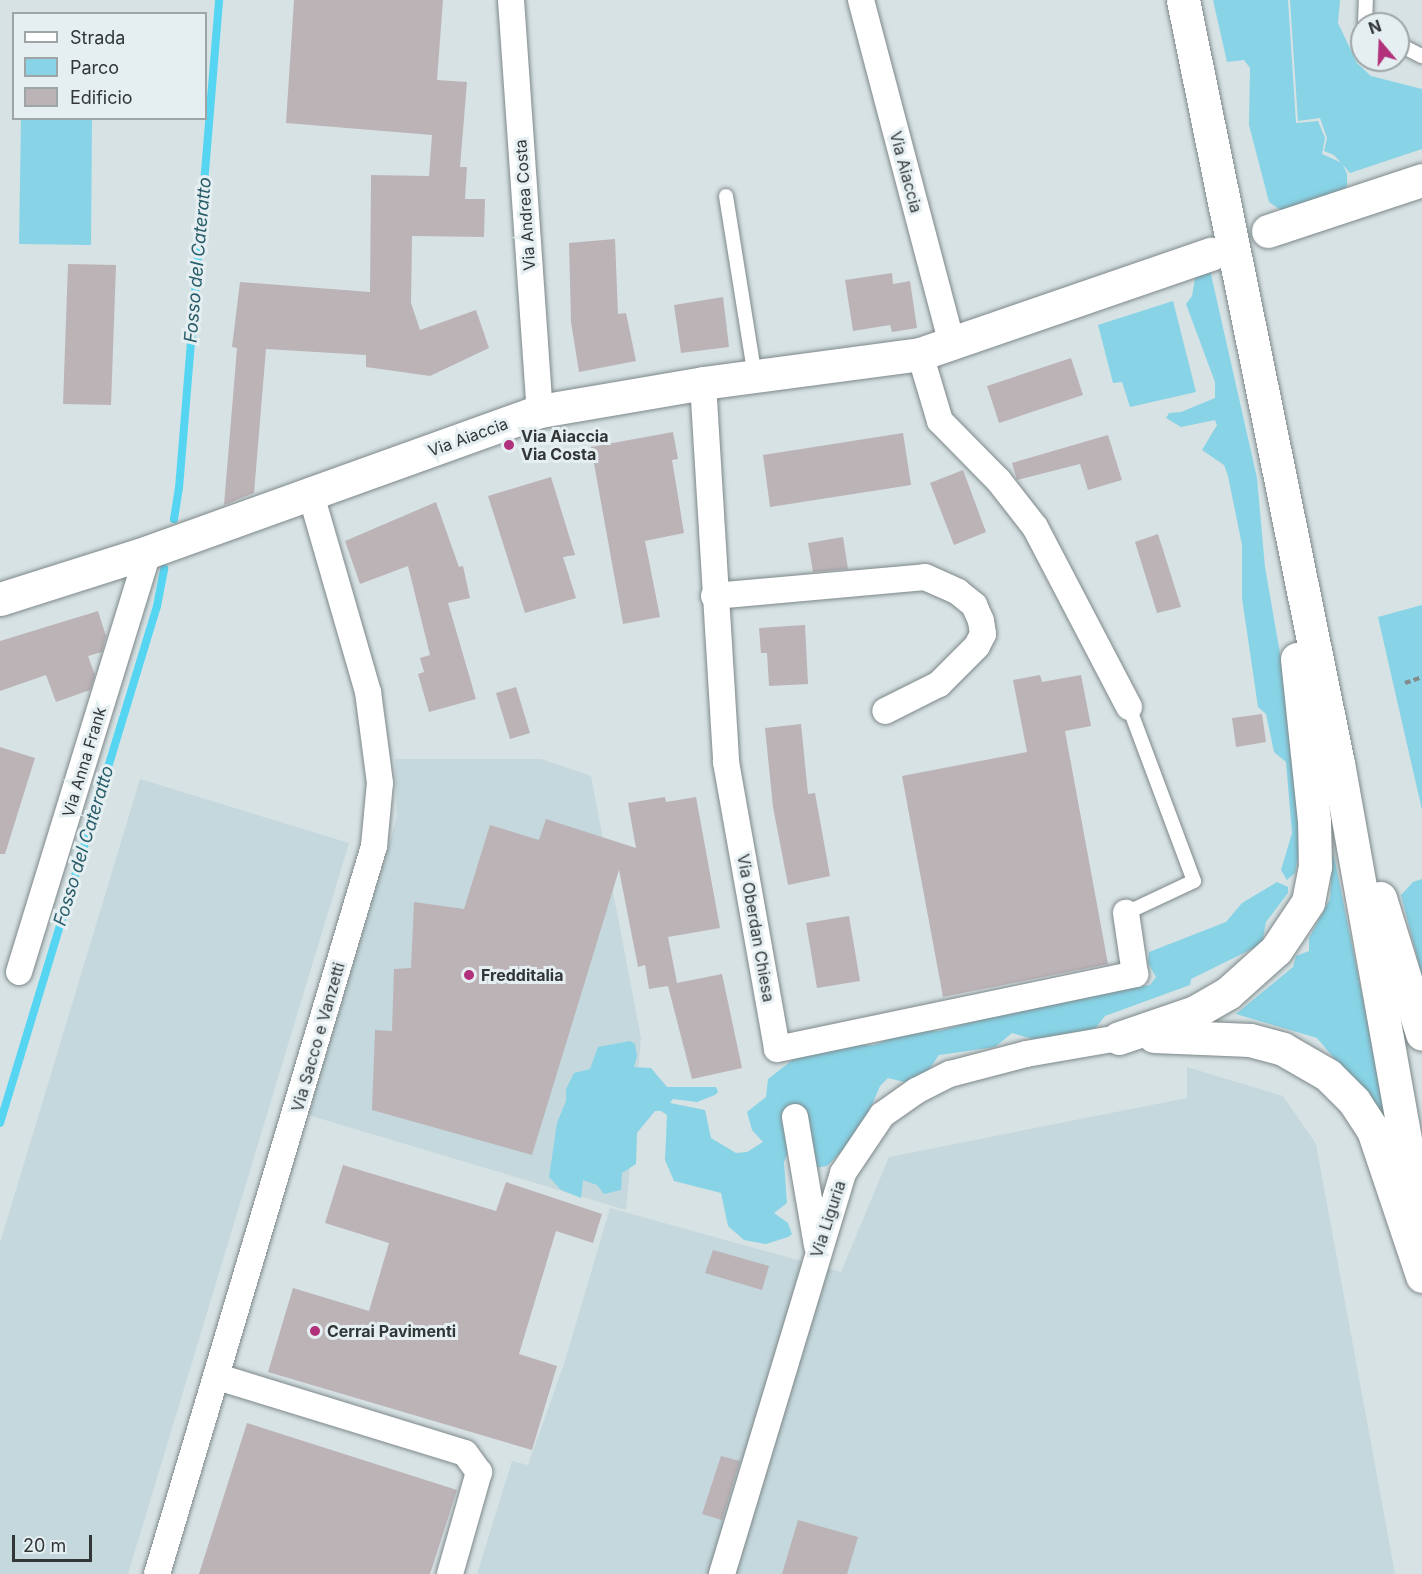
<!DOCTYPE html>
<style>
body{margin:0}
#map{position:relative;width:1422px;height:1574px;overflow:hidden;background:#d7e2e4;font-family:Inter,sans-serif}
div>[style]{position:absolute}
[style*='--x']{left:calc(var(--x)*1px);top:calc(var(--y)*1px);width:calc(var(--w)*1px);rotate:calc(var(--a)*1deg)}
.built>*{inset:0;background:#c5d8dd}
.green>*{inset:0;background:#88d3e6}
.stream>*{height:8px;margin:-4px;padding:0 4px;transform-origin:4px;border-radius:4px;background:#55d5f2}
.building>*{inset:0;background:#bcb3b7}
.path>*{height:4px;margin-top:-2px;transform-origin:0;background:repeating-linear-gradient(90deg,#828a8b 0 6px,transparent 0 9px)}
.roads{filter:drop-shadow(0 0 2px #7e888a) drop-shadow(0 0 2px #7e888a)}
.lane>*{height:14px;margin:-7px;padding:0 7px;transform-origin:7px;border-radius:7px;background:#fff}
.street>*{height:26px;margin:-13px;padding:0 13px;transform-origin:13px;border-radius:13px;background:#fff}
.secondary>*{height:33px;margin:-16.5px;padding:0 16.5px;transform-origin:16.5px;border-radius:16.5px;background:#fff}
.highway>*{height:33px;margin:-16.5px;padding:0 16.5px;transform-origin:16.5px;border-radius:16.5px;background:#fff}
.dots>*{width:16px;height:16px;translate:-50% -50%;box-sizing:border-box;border:3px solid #e5eff2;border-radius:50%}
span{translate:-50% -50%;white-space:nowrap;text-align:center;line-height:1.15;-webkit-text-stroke:6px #e5eff2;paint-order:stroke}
.street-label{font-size:16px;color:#323637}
.poi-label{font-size:16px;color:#323637;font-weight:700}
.left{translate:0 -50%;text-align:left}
.water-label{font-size:18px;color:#285c69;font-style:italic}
.legend{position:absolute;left:12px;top:12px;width:195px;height:108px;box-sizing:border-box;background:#e5eff2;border:2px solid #9da5a7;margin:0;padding:8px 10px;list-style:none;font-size:18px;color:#323637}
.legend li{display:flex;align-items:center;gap:12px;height:30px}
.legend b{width:30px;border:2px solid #9da5a7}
.north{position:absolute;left:1350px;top:12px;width:60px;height:60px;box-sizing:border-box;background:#e5eff2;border:2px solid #9da5a7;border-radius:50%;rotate:341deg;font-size:16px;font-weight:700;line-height:24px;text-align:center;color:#323637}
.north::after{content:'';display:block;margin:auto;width:21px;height:27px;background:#b2317c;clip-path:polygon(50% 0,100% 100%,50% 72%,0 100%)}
.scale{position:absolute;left:12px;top:1535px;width:80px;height:27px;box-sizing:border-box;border:3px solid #323637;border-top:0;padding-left:8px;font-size:18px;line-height:21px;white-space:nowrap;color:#323637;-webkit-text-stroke:4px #e5eff2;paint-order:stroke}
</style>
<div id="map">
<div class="built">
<i style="clip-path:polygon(395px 759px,541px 759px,591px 776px,641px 1038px,626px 1210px,308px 1115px,397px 817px)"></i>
<i style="clip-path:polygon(140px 779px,349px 843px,128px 1574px,0 1574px,0 1243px)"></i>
<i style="clip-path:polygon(1187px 1067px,1283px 1096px,1316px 1144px,1395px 1574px,477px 1574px,512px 1461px,528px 1465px,565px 1361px,610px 1208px,841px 1272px,889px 1157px,1187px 1098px)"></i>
</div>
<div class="green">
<i style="clip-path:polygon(1213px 0,1288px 0,1296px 123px,1318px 121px,1325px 138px,1322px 154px,1342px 163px,1347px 174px,1347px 186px,1333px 203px,1288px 215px,1269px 202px,1249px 125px,1250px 68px,1244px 60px,1227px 62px)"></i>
<i style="clip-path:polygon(1290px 0,1340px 0,1338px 23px,1357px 63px,1371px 76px,1422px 89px,1422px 149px,1350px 173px,1334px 155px,1324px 151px,1327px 138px,1320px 118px,1298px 121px)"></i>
<i style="clip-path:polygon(21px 119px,92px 119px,91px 245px,19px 244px)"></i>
<i style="clip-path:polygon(1210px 270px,1257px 478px,1265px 567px,1290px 711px,1301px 844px,1295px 873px,1287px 880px,1281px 870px,1292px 833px,1286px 762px,1274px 752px,1266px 714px,1258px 707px,1242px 598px,1242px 545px,1228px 476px,1224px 465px,1202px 450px,1217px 425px,1215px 420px,1181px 427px,1166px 418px,1169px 413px,1181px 412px,1215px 398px,1215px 382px,1186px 304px,1192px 296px,1196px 273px)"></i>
<i style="clip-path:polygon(1173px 301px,1196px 392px,1130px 407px,1122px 382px,1113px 383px,1098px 325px)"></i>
<i style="clip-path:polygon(1422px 605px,1422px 810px,1378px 617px)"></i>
<i style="clip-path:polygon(1333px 851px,1390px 1133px,1377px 1109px,1317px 1038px,1236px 1014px,1293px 967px,1296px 956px,1309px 951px,1309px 938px,1330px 899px)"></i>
<i style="clip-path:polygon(1422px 879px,1422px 976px,1401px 895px,1413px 882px)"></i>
<i style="clip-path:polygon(1277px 882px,1288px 887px,1288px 893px,1266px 922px,1262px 944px,1191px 979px,1190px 985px,1105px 1016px,1095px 1029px,1077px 1036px,1033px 1039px,1012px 1033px,995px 1047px,939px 1055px,926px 1074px,904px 1082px,888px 1078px,880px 1086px,855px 1145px,843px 1150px,827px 1166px,814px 1168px,789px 1150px,784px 1162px,787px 1203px,774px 1213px,788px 1223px,792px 1234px,788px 1237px,766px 1244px,744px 1240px,728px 1226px,721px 1193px,674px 1181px,665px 1160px,667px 1115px,661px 1111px,655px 1111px,637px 1133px,636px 1164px,622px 1173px,621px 1190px,604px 1194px,597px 1185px,583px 1180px,581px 1198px,561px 1190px,549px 1177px,557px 1123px,566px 1101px,566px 1089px,574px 1073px,590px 1069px,598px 1047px,630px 1041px,635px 1044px,637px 1056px,634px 1067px,651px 1068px,667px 1087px,716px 1087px,718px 1092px,715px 1095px,697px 1102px,673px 1099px,670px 1103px,705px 1110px,711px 1138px,736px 1153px,747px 1152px,763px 1142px,752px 1130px,747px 1112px,766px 1097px,768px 1079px,795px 1058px,837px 1045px,874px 1045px,909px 1031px,939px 1031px,1050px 1000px,1150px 985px,1156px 977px,1148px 963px,1149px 952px,1226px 922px,1242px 903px)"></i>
</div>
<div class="stream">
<i style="--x:174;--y:519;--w:31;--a:-81"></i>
<i style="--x:179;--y:488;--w:490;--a:-85.3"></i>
<i style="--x:0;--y:1123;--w:540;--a:-73.11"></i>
<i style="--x:157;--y:606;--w:38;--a:-79"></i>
</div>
<div class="building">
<i style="clip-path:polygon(294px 0,443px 0,437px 80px,467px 82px,460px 167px,467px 167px,465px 199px,485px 199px,484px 237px,412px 236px,411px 303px,420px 330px,476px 310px,489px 348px,430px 376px,366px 367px,366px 355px,266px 349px,254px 493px,224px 505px,237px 348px,232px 347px,240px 282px,370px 292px,371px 175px,429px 176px,432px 135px,286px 123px)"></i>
<i style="clip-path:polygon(615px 239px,618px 314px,626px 313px,636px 361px,579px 372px,571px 322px,569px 243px)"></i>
<i style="clip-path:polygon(68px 264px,116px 265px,111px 405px,63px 404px)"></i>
<i style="clip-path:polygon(892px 273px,893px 284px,910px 281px,917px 328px,892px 332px,890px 325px,853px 331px,845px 280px)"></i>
<i style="clip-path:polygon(723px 297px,729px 347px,681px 353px,674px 305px)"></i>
<i style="clip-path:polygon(1071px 358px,1083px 395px,999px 423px,987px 386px)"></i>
<i style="clip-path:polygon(673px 432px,678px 459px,672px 460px,684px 533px,645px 541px,660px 617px,623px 624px,591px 447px)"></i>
<i style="clip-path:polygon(903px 433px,911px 485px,770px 507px,763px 455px)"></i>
<i style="clip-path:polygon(1108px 435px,1122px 480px,1088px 490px,1080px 464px,1017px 480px,1012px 463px)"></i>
<i style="clip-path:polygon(963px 470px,986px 532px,954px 545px,930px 483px)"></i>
<i style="clip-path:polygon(551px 477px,575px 555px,563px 557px,576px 598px,525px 613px,488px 496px)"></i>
<i style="clip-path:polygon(436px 502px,459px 567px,463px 566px,470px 598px,448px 603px,476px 699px,429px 712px,418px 674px,424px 672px,420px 658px,430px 655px,408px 566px,360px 584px,345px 541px)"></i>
<i style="clip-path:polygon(1158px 534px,1181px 607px,1157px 613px,1135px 542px)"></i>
<i style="clip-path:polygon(843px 537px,848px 569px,813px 572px,808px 543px)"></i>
<i style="clip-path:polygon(98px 611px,106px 636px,102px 652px,88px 656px,95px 675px,90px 690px,56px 702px,46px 675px,0 691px,0 641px)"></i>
<i style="clip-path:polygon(805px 625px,808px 684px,769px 686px,767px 653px,761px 653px,759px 628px)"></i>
<i style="clip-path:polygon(1040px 675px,1042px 682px,1081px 675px,1091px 726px,1065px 731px,1108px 964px,943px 997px,902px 776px,1027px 752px,1013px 680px)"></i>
<i style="clip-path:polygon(516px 687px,530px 733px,510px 739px,496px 693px)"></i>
<i style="clip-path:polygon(1262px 714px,1266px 742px,1236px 747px,1232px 718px)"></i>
<i style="clip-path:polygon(801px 724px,808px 794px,815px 793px,830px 876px,788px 885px,773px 807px,765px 728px)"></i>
<i style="clip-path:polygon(0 747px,35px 758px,5px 854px,0 854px)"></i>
<i style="clip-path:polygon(665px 797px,666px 802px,696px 797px,720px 928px,668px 937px,677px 983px,722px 974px,742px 1068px,692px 1079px,668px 986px,649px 989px,645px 965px,638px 967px,619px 870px,532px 1155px,372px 1110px,375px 1030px,392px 1031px,394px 969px,411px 968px,414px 902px,464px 909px,490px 825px,539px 840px,546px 819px,636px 848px,628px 803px)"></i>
<i style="clip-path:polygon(849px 916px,860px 981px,817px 988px,806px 923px)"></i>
<i style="clip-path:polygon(343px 1165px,496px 1211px,506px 1182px,602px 1214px,593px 1243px,556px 1231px,519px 1354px,557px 1366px,532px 1450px,268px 1372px,293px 1288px,369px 1311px,389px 1243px,325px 1223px)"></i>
<i style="clip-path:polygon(713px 1250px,769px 1266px,762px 1290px,705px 1273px)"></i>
<i style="clip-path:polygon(247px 1423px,457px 1490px,430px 1574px,199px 1574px)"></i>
<i style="clip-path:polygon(721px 1456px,740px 1461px,722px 1520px,702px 1514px)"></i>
<i style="clip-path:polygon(798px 1520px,858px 1537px,847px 1574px,782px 1574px)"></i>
</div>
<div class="path">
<i style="--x:1405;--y:683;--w:18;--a:-19"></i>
</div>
<div class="roads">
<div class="lane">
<i style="--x:1365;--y:24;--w:24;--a:-88"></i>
<i style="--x:1398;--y:44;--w:27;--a:27"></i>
<i style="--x:726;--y:196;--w:183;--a:80.9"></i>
<i style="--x:1126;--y:913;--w:75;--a:-25.2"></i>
<i style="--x:1194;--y:881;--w:186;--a:-110.5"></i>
</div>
<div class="street">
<i style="--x:511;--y:0;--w:412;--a:86"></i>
<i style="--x:861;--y:0;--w:356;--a:75.2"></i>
<i style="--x:920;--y:354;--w:70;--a:73.4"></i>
<i style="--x:940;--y:421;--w:84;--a:45.5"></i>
<i style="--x:999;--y:481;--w:58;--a:52"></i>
<i style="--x:1035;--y:527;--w:203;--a:62.4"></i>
<i style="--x:703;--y:383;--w:380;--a:86.5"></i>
<i style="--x:726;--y:762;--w:291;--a:79.9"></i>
<i style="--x:777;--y:1049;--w:366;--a:-11.8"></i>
<i style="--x:1135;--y:974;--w:62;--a:-98.4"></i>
<i style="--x:714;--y:596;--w:212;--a:-5.1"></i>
<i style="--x:925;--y:577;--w:36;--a:24"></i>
<i style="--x:958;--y:592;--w:21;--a:39"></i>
<i style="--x:974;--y:605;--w:17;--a:66"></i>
<i style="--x:981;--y:621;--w:13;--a:81"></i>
<i style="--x:983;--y:634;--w:13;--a:117"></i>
<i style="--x:977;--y:646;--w:54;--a:135"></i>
<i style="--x:939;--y:684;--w:60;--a:153.4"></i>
<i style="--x:19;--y:972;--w:439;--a:-72.9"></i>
<i style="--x:795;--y:1117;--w:131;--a:80.3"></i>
<i style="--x:218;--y:1377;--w:258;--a:17.1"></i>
<i style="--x:465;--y:1453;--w:24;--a:54"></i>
<i style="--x:479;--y:1472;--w:106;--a:105.9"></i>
<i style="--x:157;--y:1574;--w:760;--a:-73.4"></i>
<i style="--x:374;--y:846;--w:63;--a:-84.6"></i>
<i style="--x:380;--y:783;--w:92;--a:-97.5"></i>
<i style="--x:368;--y:692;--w:205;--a:-106.1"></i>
<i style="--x:722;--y:1574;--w:419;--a:-73.2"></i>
<i style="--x:843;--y:1173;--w:70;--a:-56.1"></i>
<i style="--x:882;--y:1115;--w:42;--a:-35.2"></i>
<i style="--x:916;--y:1091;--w:38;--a:-27"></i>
<i style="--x:950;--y:1074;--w:79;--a:-14.7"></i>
<i style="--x:1026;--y:1054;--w:94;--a:-9.8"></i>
</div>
<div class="secondary">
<i style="--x:1268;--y:231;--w:162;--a:-18.3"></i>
<i style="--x:0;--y:599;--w:155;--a:-17.6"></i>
<i style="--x:148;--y:552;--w:417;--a:-19.8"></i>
<i style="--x:540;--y:411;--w:165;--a:-9.7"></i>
<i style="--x:703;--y:383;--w:219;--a:-7.6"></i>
<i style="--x:920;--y:354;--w:308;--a:-19"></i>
</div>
<div class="highway">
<i style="--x:1183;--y:0;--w:779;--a:78.52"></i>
<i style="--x:1338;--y:763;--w:479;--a:79.9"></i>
<i style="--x:1380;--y:898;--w:142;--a:72.8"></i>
<i style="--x:1154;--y:1036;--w:96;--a:2.4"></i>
<i style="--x:1250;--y:1040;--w:34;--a:15"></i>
<i style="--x:1283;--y:1049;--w:52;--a:30"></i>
<i style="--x:1328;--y:1075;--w:37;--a:45"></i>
<i style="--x:1354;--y:1101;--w:35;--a:57"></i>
<i style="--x:1373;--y:1130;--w:154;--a:71.4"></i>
<i style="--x:1119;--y:1038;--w:80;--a:-18.9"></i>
<i style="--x:1195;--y:1012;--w:38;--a:-30"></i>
<i style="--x:1228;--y:993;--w:64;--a:-41.9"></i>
<i style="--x:1276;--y:950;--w:58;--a:-56.3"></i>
<i style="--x:1308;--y:902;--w:36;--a:-79"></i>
<i style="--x:1315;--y:867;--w:46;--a:-91.2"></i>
<i style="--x:1314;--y:821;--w:163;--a:-96"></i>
</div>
</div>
<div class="dots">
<i style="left:509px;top:445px;background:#b2317c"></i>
<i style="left:469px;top:975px;background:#b2317c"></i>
<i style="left:315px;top:1331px;background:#b2317c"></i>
</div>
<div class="street-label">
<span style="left:906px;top:172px;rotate:75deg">Via Aiaccia</span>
<span style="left:525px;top:205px;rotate:-94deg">Via Andrea Costa</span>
<span style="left:468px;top:437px;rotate:-20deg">Via Aiaccia</span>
<span style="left:84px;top:762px;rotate:-73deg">Via Anna Frank</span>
<span style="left:756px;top:928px;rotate:80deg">Via Oberdan Chiesa</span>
<span style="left:318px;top:1037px;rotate:-74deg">Via Sacco e Vanzetti</span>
<span style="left:828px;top:1219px;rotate:-72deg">Via Liguria</span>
</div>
<div class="poi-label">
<span class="left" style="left:521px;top:445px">Via Aiaccia<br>Via Costa</span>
<span class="left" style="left:481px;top:975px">Fredditalia</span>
<span class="left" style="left:327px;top:1331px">Cerrai Pavimenti</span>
</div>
<div class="water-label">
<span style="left:198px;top:260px;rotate:-85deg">Fosso del Cateratto</span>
<span style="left:84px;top:846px;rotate:-73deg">Fosso del Cateratto</span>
</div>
<ul class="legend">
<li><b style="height:8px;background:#fff"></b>Strada</li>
<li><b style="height:16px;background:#88d3e6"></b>Parco</li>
<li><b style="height:16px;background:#bcb3b7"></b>Edificio</li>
</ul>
<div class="north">N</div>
<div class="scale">20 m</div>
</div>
